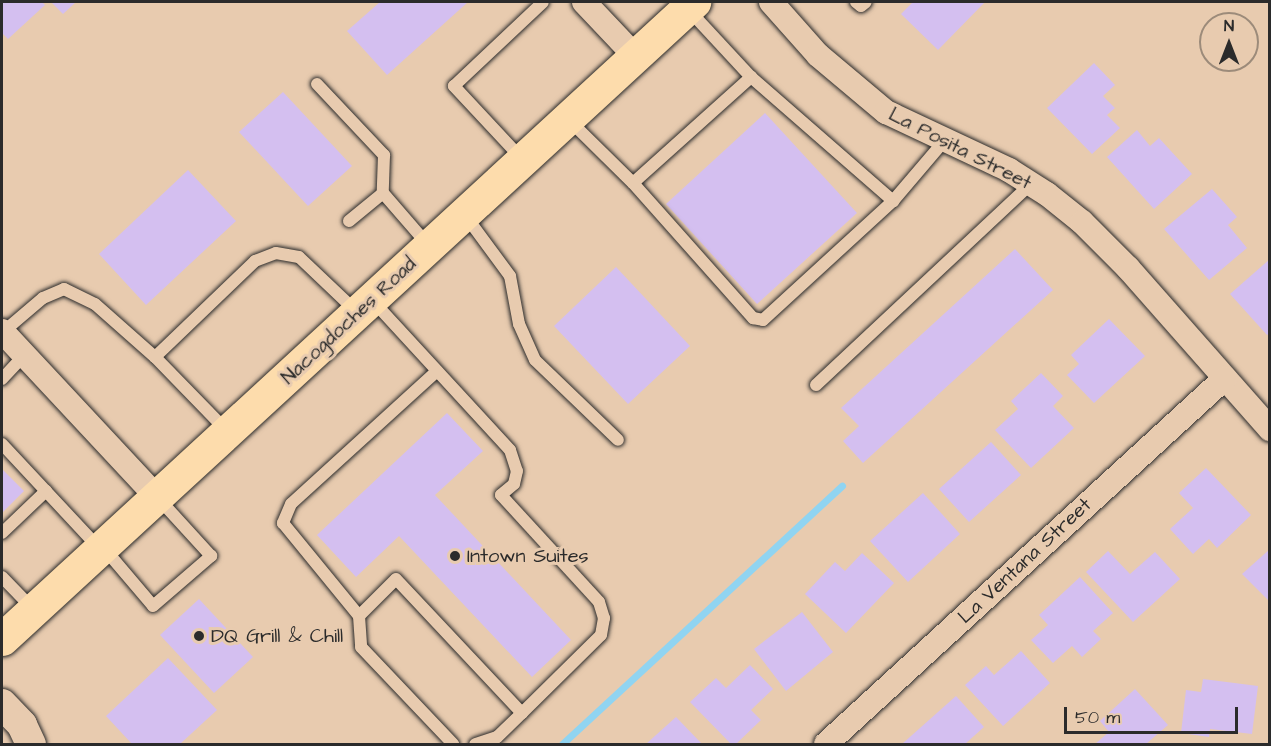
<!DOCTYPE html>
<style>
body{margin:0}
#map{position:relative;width:1271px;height:746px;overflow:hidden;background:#e8cbaf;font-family:"Architects Daughter",sans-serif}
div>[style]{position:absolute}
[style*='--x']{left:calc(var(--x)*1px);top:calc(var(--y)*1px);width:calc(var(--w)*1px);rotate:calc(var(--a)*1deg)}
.stream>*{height:7px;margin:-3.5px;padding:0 3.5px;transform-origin:3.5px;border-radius:3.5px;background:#90d4f1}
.building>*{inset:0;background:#d4bff0}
.roads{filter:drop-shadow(0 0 2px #2b2b2b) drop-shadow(0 0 2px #2b2b2b)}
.service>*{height:12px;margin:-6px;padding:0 6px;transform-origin:6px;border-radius:6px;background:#e8cbaf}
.minor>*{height:24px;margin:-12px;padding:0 12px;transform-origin:12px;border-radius:12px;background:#e8cbaf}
.tertiary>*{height:30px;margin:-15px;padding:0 15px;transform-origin:15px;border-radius:15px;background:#e8cbaf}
.primary>*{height:33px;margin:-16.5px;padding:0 16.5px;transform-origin:16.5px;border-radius:16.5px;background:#fddcac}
.dots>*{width:16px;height:16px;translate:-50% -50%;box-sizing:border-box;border:3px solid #e8cbaf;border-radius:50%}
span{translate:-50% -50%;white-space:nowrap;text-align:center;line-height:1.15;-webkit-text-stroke:6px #e8cbaf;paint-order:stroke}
.street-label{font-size:20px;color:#2b2b2b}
.poi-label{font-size:20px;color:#2b2b2b}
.left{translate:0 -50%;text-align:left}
.frame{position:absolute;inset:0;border:3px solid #2b2b2b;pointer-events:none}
.north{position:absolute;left:1199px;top:12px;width:60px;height:60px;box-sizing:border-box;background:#e8cbaf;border:2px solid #9c8b7a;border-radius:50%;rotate:0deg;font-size:16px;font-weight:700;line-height:24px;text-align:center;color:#2b2b2b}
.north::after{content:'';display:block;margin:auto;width:21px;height:27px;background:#2b2b2b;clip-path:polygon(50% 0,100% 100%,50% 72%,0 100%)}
.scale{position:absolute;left:1064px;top:707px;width:174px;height:27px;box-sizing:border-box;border:3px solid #2b2b2b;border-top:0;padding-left:8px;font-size:18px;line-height:21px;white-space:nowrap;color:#2b2b2b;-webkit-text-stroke:4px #e8cbaf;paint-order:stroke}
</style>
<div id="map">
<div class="stream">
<i style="--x:562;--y:744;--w:381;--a:-42.7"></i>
</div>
<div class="building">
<i style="clip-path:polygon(2px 2px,42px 2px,45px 5px,8px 39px,2px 33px)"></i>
<i style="clip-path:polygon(51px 2px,76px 2px,63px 14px)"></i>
<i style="clip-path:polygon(380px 2px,468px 2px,387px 75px,347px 31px)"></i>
<i style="clip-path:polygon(913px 2px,985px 2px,938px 50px,901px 14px)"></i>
<i style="clip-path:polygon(1094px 63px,1115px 85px,1103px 96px,1115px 108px,1107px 115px,1120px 128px,1092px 154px,1047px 108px)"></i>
<i style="clip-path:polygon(283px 92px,352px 166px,308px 206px,239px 132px)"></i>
<i style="clip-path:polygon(765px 113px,857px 213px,757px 304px,666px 204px)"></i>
<i style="clip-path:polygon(1137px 130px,1150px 146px,1159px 138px,1192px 174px,1154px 209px,1107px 157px)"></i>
<i style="clip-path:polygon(188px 170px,236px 221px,146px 305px,99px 254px)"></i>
<i style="clip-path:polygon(1212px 189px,1237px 217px,1228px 225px,1247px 248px,1209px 280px,1164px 229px)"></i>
<i style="clip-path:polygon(1015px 249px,1053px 290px,863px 463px,843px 441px,859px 426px,841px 408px)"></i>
<i style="clip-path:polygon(1270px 259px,1270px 333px,1267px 335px,1230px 294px)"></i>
<i style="clip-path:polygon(616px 267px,690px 346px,628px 404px,554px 326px)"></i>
<i style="clip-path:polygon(1109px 319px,1145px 356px,1094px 403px,1067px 375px,1079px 364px,1071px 355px)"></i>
<i style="clip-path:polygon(1041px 373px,1063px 396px,1053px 406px,1074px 428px,1031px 468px,995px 430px,1018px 409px,1011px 401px)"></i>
<i style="clip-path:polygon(447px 413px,483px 451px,435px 495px,571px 640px,532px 677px,399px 536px,356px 577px,317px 535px)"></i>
<i style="clip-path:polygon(991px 442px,1021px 475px,969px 522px,939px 489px)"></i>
<i style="clip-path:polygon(1206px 468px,1251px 515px,1217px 548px,1209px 539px,1193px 554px,1170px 529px,1193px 508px,1179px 493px)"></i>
<i style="clip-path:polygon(2px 469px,24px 491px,2px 513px)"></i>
<i style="clip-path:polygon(923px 493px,960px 534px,908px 582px,870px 541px)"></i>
<i style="clip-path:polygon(1270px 549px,1270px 602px,1242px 574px)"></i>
<i style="clip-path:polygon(1108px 551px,1130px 574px,1155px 552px,1180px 579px,1133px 622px,1086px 572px)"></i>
<i style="clip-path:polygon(862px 553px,894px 583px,846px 633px,805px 594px,835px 562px,845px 571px)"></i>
<i style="clip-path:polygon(1080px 577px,1113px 613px,1093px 631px,1101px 639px,1082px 657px,1072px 646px,1053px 663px,1031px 640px,1048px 625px,1039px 615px)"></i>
<i style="clip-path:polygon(199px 599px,253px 657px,214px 693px,160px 635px)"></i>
<i style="clip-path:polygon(802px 612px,833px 652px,786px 691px,754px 649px)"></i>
<i style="clip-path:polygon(1021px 651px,1050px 683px,1003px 726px,965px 685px,986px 666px,994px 675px)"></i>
<i style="clip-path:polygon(168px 658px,217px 710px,180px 744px,132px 744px,106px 716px)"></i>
<i style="clip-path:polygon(750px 665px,773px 689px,751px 710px,761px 720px,736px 744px,731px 744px,690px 702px,716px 678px,726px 688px)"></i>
<i style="clip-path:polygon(1203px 679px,1258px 686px,1252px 734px,1210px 729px,1209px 737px,1181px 733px,1186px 690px,1201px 692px)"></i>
<i style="clip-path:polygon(1135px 689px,1168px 725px,1146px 744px,1095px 744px,1109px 732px,1100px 721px)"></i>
<i style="clip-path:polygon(956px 696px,984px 727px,965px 744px,902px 744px)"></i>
<i style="clip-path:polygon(676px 717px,702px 744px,646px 744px)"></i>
</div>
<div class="roads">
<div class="service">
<i style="--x:856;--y:2;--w:6;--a:39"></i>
<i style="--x:861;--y:6;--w:6;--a:-39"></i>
<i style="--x:687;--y:8;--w:94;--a:47.2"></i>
<i style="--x:751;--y:77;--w:189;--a:41.1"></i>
<i style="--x:893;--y:201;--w:80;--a:-49.6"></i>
<i style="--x:317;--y:84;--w:98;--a:46.7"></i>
<i style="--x:384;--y:155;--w:38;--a:92"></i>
<i style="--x:383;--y:193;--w:69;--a:49.1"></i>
<i style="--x:568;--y:119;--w:91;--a:44.6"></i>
<i style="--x:633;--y:183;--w:159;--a:-41.9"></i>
<i style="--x:522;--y:159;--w:100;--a:-133"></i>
<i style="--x:454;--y:86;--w:122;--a:-43.3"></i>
<i style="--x:633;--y:183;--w:181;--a:48.4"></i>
<i style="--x:753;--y:318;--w:10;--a:11"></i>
<i style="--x:763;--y:320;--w:176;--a:-42.5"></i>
<i style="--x:465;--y:215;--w:76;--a:53.6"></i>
<i style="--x:510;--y:276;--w:49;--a:79.4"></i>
<i style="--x:519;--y:324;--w:39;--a:66"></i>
<i style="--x:535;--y:360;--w:115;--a:43.9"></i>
<i style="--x:349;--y:221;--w:44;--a:-39.5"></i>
<i style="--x:372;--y:300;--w:204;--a:47.4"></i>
<i style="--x:510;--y:450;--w:22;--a:72"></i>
<i style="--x:517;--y:471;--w:13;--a:103"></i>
<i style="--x:514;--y:484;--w:17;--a:140"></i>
<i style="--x:501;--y:495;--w:145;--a:47.5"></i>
<i style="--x:599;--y:602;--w:17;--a:73"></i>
<i style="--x:604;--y:618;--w:17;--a:100"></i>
<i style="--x:601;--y:635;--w:111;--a:135.4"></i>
<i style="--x:522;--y:713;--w:35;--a:136"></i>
<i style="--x:497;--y:737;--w:23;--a:162"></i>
<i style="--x:3;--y:332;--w:52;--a:-40.4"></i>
<i style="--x:43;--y:298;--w:23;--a:-23"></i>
<i style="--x:64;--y:289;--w:34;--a:26"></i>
<i style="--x:95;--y:304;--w:80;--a:41.5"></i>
<i style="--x:437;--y:371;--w:197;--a:137.7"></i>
<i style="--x:291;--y:504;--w:21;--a:113"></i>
<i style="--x:283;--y:523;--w:120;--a:50.7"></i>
<i style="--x:359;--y:616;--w:31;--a:86"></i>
<i style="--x:361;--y:647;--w:134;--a:46.5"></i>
<i style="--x:2;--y:379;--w:34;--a:-47"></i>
<i style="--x:816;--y:385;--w:294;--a:-43.1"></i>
<i style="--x:226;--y:430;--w:102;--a:-134.2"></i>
<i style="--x:155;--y:357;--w:139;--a:-43.8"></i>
<i style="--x:255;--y:261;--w:22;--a:-21"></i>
<i style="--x:276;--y:253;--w:23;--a:10"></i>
<i style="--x:299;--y:257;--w:80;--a:43.5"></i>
<i style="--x:2;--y:444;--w:142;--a:47"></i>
<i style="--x:2;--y:533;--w:61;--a:-43.7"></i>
<i style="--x:103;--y:547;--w:77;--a:49.7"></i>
<i style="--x:153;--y:606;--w:77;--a:-40.8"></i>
<i style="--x:211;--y:556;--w:79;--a:-132.4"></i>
<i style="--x:2;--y:577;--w:43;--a:45.9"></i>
<i style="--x:359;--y:616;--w:52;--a:-45"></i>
<i style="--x:396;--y:579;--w:184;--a:46.8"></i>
</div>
<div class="minor">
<i style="--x:584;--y:2;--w:74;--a:46.6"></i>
<i style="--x:771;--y:2;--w:71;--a:48.4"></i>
<i style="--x:818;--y:55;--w:89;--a:40"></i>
<i style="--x:886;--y:112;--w:136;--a:25.2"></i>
<i style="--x:1009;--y:170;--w:45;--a:32.3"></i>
<i style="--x:1047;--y:194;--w:45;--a:38.7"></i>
<i style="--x:1082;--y:222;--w:65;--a:45"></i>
<i style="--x:1128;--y:268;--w:215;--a:48.6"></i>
<i style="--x:2;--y:331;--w:229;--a:47"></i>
<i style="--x:826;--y:744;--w:541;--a:-42.53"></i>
</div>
<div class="tertiary">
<i style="--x:2;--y:704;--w:29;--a:46"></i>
<i style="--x:22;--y:725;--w:21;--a:65"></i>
</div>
<div class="primary">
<i style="--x:2;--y:639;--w:941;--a:-42.63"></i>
</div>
</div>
<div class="dots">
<i style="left:455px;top:556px;background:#2b2b2b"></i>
<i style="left:199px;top:636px;background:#2b2b2b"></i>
</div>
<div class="street-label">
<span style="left:960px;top:149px;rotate:27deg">La Posita Street</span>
<span style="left:349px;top:321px;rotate:-43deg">Nacogdoches Road</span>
<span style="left:1025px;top:561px;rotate:-43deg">La Ventana Street</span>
</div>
<div class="poi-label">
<span class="left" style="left:467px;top:556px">Intown Suites</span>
<span class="left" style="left:211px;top:636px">DQ Grill &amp; Chill</span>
</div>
<div class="frame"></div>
<div class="north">N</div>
<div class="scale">50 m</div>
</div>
